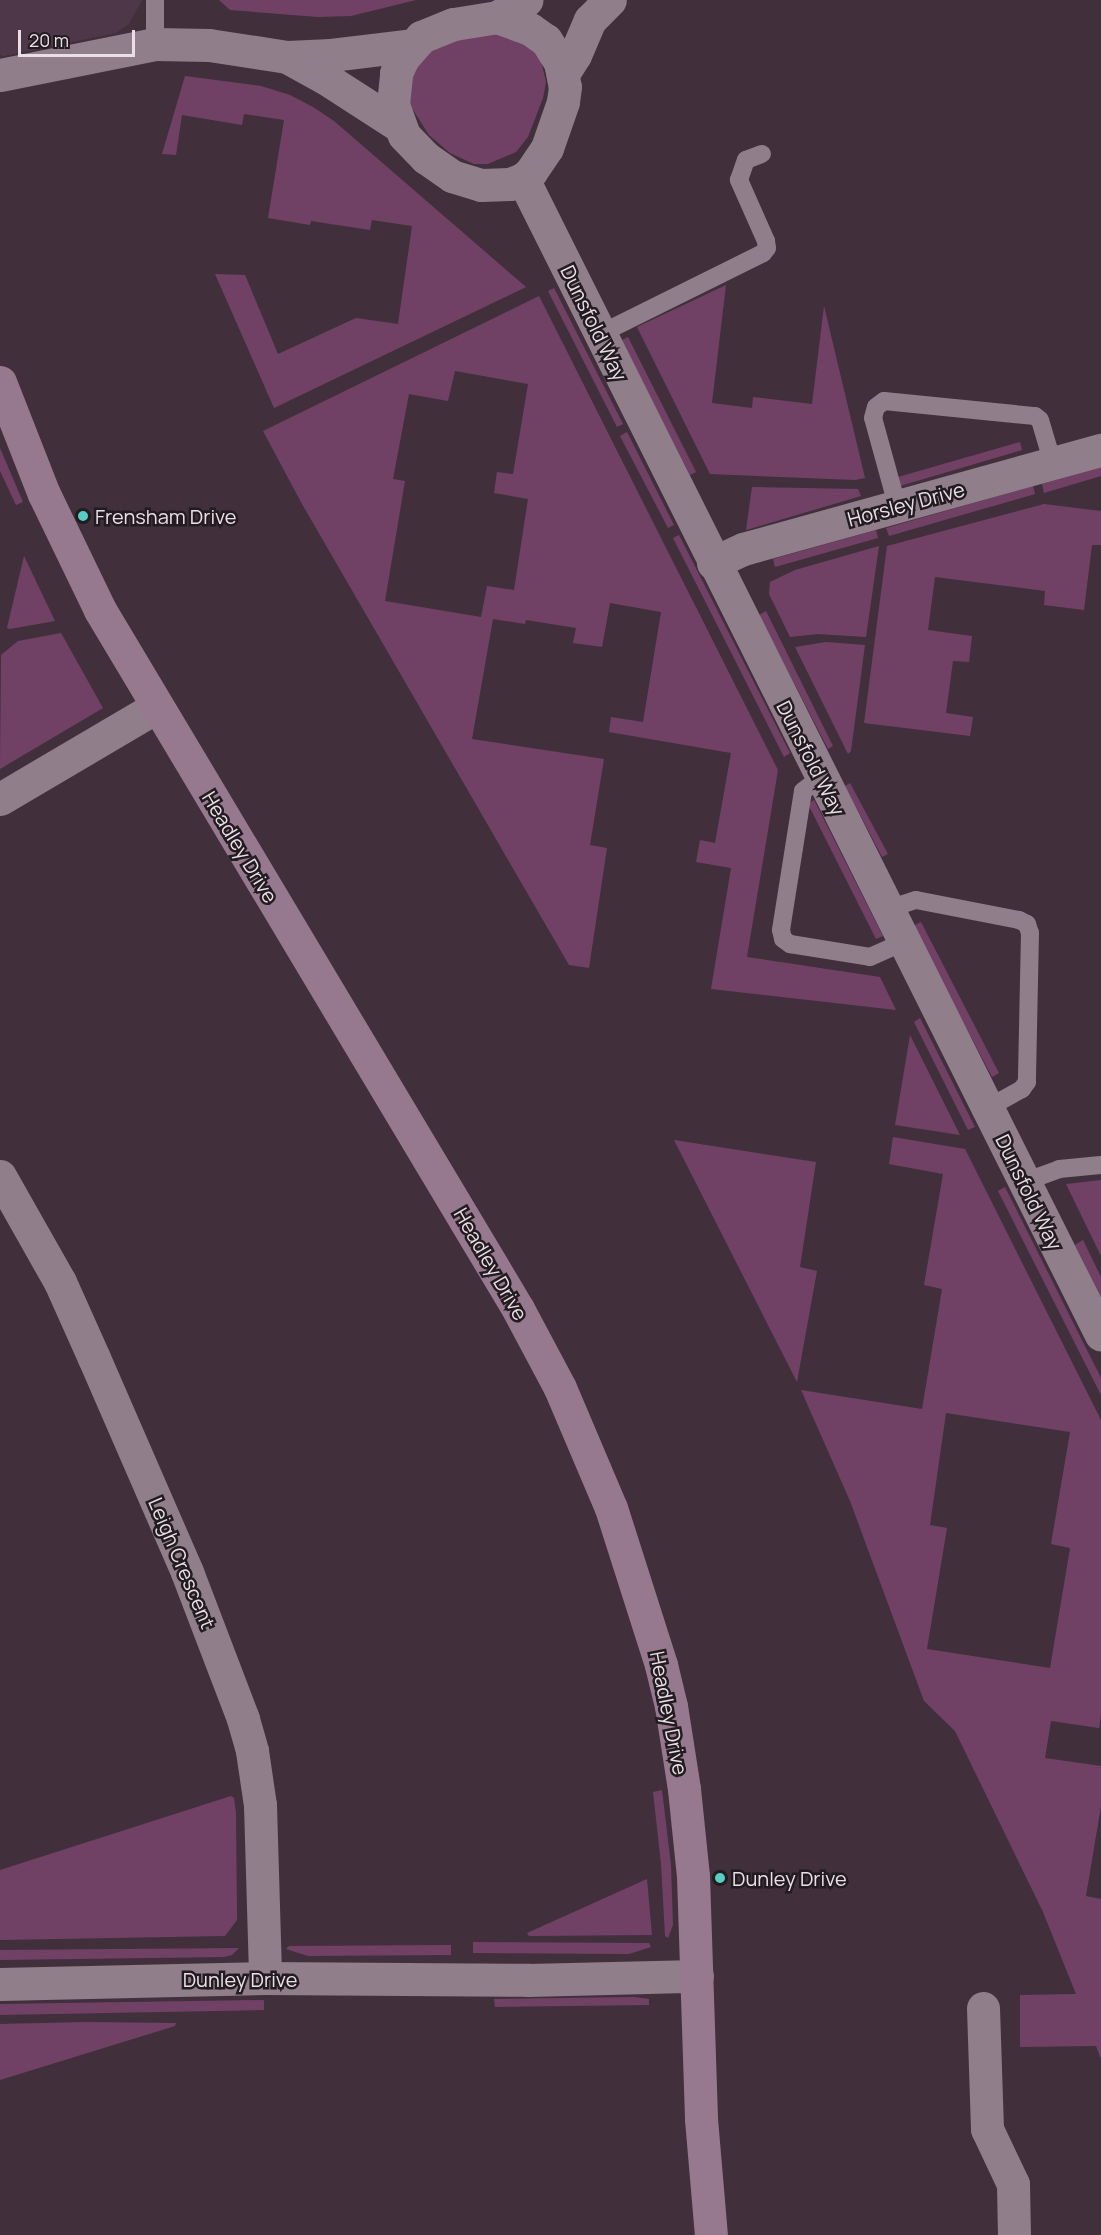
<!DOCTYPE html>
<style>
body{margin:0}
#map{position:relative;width:1101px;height:2235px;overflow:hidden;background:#41303c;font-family:Manrope,sans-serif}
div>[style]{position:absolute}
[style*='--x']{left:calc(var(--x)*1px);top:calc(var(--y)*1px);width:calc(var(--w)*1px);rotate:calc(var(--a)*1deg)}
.built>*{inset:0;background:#4e3748}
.green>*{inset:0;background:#714165}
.lane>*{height:18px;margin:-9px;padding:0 9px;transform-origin:9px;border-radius:9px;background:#917e8b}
.street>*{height:33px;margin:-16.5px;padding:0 16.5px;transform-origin:16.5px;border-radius:16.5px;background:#917e8b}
.secondary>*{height:33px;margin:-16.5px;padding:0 16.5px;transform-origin:16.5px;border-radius:16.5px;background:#97798f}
.dots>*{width:16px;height:16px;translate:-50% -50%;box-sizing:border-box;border:3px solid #221b20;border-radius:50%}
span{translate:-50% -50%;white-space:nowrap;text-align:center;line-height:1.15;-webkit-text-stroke:5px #221b20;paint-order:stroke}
.street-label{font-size:20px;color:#eadfe6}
.poi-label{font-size:20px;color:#eadfe6}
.left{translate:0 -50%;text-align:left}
.scale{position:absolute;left:18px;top:30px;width:117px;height:27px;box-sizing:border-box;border:3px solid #eadfe6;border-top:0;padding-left:8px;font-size:18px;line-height:21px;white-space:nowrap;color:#eadfe6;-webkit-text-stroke:4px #221b20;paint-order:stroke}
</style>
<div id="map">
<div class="built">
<i style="clip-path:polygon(0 0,142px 0,129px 24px,116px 33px,4px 56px,0 55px)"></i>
</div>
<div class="green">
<i style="clip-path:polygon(219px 0,416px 0,351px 16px,318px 17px,230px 10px)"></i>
<i style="clip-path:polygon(501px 32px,532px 47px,541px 61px,546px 82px,543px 98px,528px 137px,516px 152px,488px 164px,474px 164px,450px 153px,429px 135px,410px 105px,409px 87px,412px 72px,434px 47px,449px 42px)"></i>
<i style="clip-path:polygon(185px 76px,261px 86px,290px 95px,313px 107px,334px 121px,526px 287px,274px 408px,215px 274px,245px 275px,278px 354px,356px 318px,398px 324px,412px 226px,372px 220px,370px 230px,311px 221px,310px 225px,268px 218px,284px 120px,244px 114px,242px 125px,182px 115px,176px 155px,162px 154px)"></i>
<i style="clip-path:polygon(726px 285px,712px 403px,752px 408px,753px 397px,812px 404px,824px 306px,865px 478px,855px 480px,710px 474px,637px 327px)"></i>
<i style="clip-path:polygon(554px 288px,623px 424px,617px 427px,548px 291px)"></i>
<i style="clip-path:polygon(evenodd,539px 296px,778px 770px,747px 957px,880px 977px,896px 1010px,711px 989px,731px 868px,696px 862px,700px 840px,715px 843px,731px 753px,609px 732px,611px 717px,643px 722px,661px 612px,610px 603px,602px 647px,573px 643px,576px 628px,526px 620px,525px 624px,493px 619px,472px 739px,604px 759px,590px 845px,607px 848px,589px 968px,569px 965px,302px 504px,263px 431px,539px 296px,455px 371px,528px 384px,513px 474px,497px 472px,494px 493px,528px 499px,514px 590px,487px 586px,481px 617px,385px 601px,405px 481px,393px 479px,409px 394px,448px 401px,455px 371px)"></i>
<i style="clip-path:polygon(628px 337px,696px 472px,690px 475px,622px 340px)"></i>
<i style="clip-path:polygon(627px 432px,674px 525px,668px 528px,620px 436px)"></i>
<i style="clip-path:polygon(1020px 442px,1022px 450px,900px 486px,898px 477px)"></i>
<i style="clip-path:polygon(0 448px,23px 502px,16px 505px,0 471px)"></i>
<i style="clip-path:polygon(1101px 467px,1101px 476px,1044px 493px,1042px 484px)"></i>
<i style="clip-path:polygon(1033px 486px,1035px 494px,889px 536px,886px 528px)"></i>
<i style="clip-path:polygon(752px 487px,858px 489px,861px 496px,746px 530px)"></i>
<i style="clip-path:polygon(1044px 504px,1101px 511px,1101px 545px,1092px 545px,1084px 610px,1044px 605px,1045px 591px,935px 577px,928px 630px,972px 636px,969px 662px,953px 661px,946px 713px,973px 717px,970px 736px,864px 723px,887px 546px)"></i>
<i style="clip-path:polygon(876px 530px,878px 538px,775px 567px,773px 559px)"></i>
<i style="clip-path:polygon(679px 535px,790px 753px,784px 757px,673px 538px)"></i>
<i style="clip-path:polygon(879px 546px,866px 637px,818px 634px,790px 637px,769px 594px,770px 582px,795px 570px)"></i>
<i style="clip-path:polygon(24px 556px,55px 621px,10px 629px,7px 628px)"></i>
<i style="clip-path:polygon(766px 611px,833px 746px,828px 749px,759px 615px)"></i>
<i style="clip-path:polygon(61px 633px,103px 708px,0 769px,1px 655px,18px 641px)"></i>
<i style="clip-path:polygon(826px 642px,865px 645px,851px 751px,848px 754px,795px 647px)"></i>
<i style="clip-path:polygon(850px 783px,888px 854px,882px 857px,845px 786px)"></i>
<i style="clip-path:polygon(814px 800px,883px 936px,876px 939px,808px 804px)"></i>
<i style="clip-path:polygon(921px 922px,999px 1073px,992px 1077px,913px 926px)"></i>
<i style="clip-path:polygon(920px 1018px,975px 1127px,968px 1130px,914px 1022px)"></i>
<i style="clip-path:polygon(910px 1035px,960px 1135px,895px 1125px)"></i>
<i style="clip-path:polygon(evenodd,893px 1137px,965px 1149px,1101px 1420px,1101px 1715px,1099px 1728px,1051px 1721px,1045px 1758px,1101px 1766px,1101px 1806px,1086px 1896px,1101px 1899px,1101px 2059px,1096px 2046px,1020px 2047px,1020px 1995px,1076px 1994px,1043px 1912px,955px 1731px,924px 1701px,850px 1501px,801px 1390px,922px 1409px,942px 1289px,924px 1285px,943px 1174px,889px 1164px,893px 1137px,946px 1413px,1070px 1432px,1051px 1544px,1070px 1548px,1050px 1668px,927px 1649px,947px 1528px,930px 1525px,946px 1413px)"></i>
<i style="clip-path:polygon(674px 1140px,816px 1162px,800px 1267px,817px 1271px,797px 1382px)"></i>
<i style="clip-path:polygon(1101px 1180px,1101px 1256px,1066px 1184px)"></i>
<i style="clip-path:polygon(1005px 1187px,1101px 1378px,1101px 1395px,998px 1191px)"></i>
<i style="clip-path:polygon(1083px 1240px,1101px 1277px,1101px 1298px,1075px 1245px)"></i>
<i style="clip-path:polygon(662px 1790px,671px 1865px,673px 1925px,668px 1938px,665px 1936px,661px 1864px,653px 1792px)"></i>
<i style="clip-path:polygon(231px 1796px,234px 1798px,236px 1813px,237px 1920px,225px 1936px,0 1940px,0 1870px)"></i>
<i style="clip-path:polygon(647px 1879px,652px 1935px,529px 1936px,527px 1933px)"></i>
<i style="clip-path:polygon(473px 1942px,649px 1943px,651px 1947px,629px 1954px,473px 1953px)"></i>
<i style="clip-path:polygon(451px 1945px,451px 1955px,308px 1956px,286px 1949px,289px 1946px)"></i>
<i style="clip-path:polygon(239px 1948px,232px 1955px,224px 1957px,0 1960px,0 1950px)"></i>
<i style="clip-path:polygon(634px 1997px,649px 1999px,649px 2005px,495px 2007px,494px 1999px)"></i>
<i style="clip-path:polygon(264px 2000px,264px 2010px,0 2015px,0 2004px)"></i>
<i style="clip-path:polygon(86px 2022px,176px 2023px,175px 2026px,0 2080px,0 2024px)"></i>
</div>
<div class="lane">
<i style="--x:155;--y:0;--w:44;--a:90"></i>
<i style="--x:600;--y:334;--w:182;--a:-26.4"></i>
<i style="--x:763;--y:253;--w:6;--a:-51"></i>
<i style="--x:767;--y:248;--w:7;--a:-98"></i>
<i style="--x:766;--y:241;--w:67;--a:-113.9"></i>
<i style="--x:739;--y:180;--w:21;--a:-71"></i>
<i style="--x:746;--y:160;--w:17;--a:-21"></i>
<i style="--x:897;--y:505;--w:90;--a:-105.4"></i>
<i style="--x:873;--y:418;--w:11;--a:-75"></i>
<i style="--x:876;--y:407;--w:10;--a:-37"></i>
<i style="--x:884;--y:401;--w:152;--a:5.7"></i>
<i style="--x:1035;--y:416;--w:6;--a:39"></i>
<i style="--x:1040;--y:420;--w:46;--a:73.5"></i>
<i style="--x:821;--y:777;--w:23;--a:142"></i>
<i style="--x:803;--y:791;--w:141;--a:99"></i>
<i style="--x:781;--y:930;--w:9;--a:77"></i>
<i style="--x:783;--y:939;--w:9;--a:36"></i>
<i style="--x:790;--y:944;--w:81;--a:9.2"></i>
<i style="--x:870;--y:957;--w:37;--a:-24"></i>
<i style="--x:888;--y:909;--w:29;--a:-18"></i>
<i style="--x:916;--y:900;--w:105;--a:11"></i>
<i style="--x:1019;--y:920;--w:9;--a:27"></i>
<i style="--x:1027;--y:924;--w:9;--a:72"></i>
<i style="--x:1030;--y:933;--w:149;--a:91.2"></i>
<i style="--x:1027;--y:1082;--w:9;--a:126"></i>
<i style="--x:1022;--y:1089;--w:39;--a:151"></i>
<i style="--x:1024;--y:1182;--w:37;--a:-20"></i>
<i style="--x:1059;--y:1169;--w:42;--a:-5.4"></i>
</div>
<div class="street">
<i style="--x:497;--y:17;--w:35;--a:20"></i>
<i style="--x:530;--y:29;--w:19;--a:35"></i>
<i style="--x:546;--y:40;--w:26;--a:58"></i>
<i style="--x:560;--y:62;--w:25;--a:79"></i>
<i style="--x:565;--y:87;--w:15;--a:98"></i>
<i style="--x:563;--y:102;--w:49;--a:109.2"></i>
<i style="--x:547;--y:148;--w:29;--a:124"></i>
<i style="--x:531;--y:172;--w:11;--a:139"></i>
<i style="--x:523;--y:179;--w:14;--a:159"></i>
<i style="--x:510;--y:184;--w:29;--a:178"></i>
<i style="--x:481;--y:185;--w:30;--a:-163"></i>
<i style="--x:452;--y:176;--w:32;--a:-145"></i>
<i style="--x:426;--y:158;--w:32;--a:-134"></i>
<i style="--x:404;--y:135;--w:33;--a:-110"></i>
<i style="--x:393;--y:104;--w:31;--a:-84"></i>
<i style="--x:396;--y:73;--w:17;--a:-65"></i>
<i style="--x:403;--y:58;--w:28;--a:-49"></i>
<i style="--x:421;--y:37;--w:35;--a:-22"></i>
<i style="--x:454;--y:24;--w:44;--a:-9.2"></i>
<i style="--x:497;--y:17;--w:34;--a:-30"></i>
<i style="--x:287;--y:57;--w:43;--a:28.9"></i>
<i style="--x:325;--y:78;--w:87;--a:32.8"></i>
<i style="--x:563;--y:74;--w:22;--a:-58"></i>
<i style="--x:575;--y:55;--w:38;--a:-67"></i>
<i style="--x:590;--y:20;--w:28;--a:-45"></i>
<i style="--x:0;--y:75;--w:158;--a:-11.3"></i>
<i style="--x:155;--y:44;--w:54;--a:1.1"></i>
<i style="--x:209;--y:45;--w:79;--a:8.7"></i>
<i style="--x:287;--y:57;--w:44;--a:-2.6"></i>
<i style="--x:331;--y:55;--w:82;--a:-7"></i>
<i style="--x:523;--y:179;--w:1292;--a:63.43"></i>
<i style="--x:713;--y:563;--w:33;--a:-25"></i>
<i style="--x:743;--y:549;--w:371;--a:-15.5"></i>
<i style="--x:0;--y:799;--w:181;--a:-30.5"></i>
<i style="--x:0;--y:1176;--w:122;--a:60.5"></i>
<i style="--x:60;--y:1282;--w:83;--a:65.9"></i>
<i style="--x:94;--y:1358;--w:233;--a:66.5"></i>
<i style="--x:187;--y:1572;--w:157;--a:69.1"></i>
<i style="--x:243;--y:1719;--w:33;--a:74"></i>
<i style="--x:252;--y:1751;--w:55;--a:81.6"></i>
<i style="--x:260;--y:1805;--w:173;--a:88.3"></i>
<i style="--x:0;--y:1984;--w:265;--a:-1.3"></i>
<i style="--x:265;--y:1978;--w:263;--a:0.4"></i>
<i style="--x:528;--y:1980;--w:169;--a:-1.4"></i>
<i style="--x:983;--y:2008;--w:121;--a:88.1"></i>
<i style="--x:987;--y:2129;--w:61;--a:64.7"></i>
<i style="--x:1013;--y:2184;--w:51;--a:88.9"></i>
</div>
<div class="secondary">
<i style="--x:0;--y:382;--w:120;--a:68.6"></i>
<i style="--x:44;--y:494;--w:129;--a:64.2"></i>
<i style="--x:100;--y:610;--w:814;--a:59.12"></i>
<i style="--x:518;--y:1309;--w:89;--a:62"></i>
<i style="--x:560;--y:1388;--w:130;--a:67"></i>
<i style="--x:611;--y:1508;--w:165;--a:72.3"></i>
<i style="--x:661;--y:1665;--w:42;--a:76.3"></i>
<i style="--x:671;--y:1706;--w:84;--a:81.1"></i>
<i style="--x:684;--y:1789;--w:87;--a:84.1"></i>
<i style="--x:693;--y:1876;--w:243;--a:88.1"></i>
<i style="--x:701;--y:2119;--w:116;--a:85.1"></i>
</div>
<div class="dots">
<i style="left:83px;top:516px;background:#56cec3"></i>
<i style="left:720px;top:1878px;background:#56cec3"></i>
</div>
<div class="street-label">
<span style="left:594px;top:323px;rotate:64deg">Dunsfold Way</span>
<span style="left:906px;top:504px;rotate:-15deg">Horsley Drive</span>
<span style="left:811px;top:758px;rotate:63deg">Dunsfold Way</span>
<span style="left:240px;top:847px;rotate:59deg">Headley Drive</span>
<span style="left:1029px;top:1192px;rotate:64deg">Dunsfold Way</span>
<span style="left:491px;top:1264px;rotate:60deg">Headley Drive</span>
<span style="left:182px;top:1563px;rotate:67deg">Leigh Crescent</span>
<span style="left:669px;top:1713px;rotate:79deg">Headley Drive</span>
<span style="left:240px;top:1979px">Dunley Drive</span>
</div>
<div class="poi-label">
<span class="left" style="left:95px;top:516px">Frensham Drive</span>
<span class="left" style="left:732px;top:1878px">Dunley Drive</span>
</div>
<div class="scale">20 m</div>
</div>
